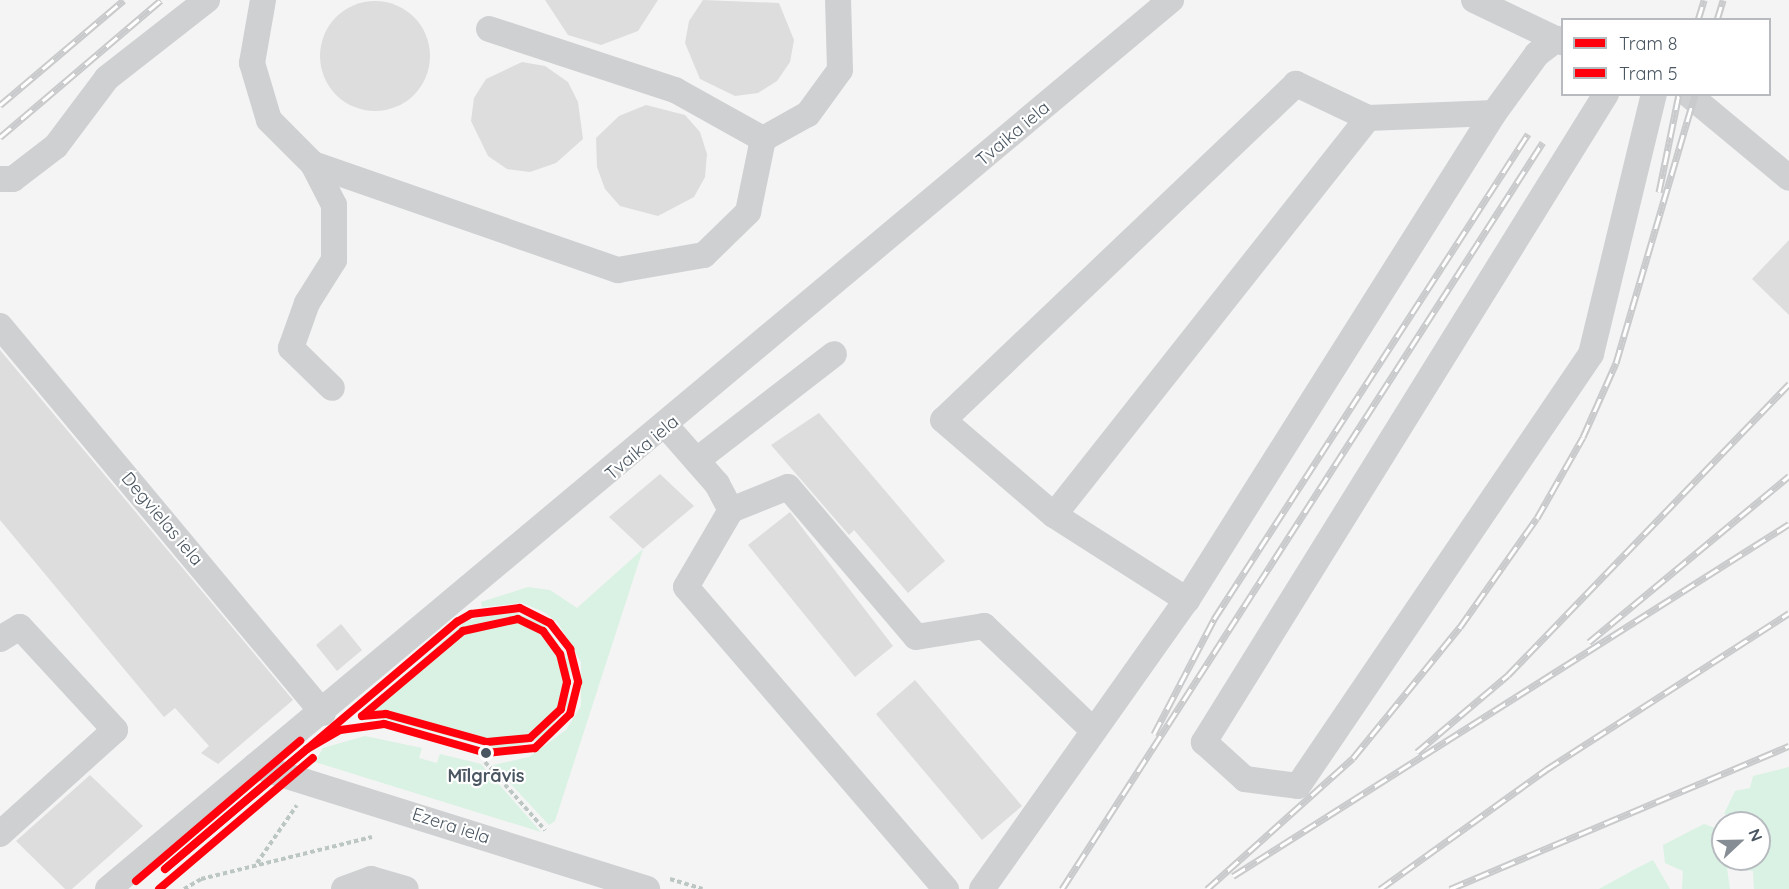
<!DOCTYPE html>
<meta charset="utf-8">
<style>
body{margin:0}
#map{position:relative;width:1789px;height:889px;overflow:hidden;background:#f4f4f4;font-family:Quicksand,sans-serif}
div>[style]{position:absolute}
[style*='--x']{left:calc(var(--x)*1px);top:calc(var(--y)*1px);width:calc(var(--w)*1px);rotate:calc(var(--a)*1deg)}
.green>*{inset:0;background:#d9f2e3}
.building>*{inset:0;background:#ddddde}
.round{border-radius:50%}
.path>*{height:4px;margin-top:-2px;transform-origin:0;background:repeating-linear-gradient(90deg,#bcc7c4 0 4.5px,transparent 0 7.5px)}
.minor>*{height:26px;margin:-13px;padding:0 13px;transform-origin:13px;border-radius:13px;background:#ced0d2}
.rail>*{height:7px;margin-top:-3.5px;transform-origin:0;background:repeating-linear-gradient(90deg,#fff 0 14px,#c9cacc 0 28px);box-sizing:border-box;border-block:2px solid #c9cacc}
.tram-1>*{height:8px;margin:-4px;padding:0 4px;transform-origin:4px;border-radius:4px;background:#ff000c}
.tram-2>*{height:8px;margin:-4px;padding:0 4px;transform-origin:4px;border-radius:4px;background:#ff000c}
.dots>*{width:16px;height:16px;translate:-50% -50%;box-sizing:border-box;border:3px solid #fff;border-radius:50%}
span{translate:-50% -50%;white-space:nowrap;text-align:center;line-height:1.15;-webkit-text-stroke:4.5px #fff;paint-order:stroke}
.street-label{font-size:18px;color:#4a5661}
.stop-label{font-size:18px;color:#4a5661;font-weight:700}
.legend{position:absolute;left:1561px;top:18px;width:210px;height:78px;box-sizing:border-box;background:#fff;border:2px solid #b7bbc0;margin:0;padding:8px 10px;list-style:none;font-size:18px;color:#4a5661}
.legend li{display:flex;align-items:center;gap:12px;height:30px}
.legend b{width:30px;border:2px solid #b7bbc0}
.north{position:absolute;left:1711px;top:811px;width:60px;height:60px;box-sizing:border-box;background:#fff;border:2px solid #b7bbc0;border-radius:50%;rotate:68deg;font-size:16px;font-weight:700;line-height:24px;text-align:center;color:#4a5661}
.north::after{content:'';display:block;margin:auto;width:21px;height:27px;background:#868d94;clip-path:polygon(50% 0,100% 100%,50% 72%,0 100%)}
</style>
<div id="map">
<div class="green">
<i style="clip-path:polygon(643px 549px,555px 821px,549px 825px,493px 765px,529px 757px,566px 730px,581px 706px,581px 662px,558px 623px,544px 612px,522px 603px,482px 607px,481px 602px,528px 587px,550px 590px,577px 608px)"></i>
<i style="clip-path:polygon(509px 610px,544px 624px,571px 663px,568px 706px,540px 739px,500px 750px,374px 716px,372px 704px,466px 621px)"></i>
<i style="clip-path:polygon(365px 736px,422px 748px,419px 758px,437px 763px,440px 754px,481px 764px,541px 832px,315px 762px,323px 748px)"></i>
<i style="clip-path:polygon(1789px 767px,1789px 889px,1754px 889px,1753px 871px,1727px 868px,1730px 889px,1682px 889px,1683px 871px,1665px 863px,1663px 845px,1704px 824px,1723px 831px,1723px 859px,1759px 859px,1759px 823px,1724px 814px,1735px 791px,1750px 788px,1753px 776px)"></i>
<i style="clip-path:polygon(1653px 860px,1670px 889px,1599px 889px,1637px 868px)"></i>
</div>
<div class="building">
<i style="clip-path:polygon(545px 0,658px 0,638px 31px,601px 45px,568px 35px)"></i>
<i style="clip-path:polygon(703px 0,779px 3px,794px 40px,790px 62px,777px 81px,758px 93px,735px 96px,700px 79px,685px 43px,689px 21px)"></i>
<i class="round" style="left:320px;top:1px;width:110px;height:110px"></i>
<i style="clip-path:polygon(522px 62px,545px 66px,568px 82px,578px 102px,583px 139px,556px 163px,530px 172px,507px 169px,488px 156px,471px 121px,474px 98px,486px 79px)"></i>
<i style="clip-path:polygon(646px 105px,685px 115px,700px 132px,707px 154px,705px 177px,694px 197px,658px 216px,620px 206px,605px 189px,597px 167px,596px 138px,619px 116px)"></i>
<i style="clip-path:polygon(1789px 240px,1789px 315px,1752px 279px)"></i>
<i style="clip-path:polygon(0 350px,293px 700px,218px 764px,201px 753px,209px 746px,175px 708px,164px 717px,0 520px)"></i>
<i style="clip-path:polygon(819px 413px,945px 561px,908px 593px,854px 530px,849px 535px,771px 445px)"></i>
<i style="clip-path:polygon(660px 474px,694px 506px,643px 549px,609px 517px)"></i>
<i style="clip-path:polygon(790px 512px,893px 646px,855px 677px,748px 545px)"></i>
<i style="clip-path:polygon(341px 624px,362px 650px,337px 671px,316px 645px)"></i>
<i style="clip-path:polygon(915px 680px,1022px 806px,982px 840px,876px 714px)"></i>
<i style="clip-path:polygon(90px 775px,143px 826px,72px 889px,65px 889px,16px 841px)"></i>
</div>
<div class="path">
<i style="--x:485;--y:762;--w:91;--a:48.6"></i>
<i style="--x:257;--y:863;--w:70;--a:-55.4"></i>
<i style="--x:670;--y:879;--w:34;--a:17"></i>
<i style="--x:184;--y:889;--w:20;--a:-30"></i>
<i style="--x:201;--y:879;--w:176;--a:-13.8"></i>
</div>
<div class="minor">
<i style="--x:263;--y:0;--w:64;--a:99.9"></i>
<i style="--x:252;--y:63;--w:59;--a:73.4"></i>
<i style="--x:269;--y:120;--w:62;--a:45"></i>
<i style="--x:313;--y:164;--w:46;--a:62.9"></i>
<i style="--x:334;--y:205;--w:55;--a:90"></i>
<i style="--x:334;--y:260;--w:51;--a:122.1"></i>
<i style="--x:307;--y:303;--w:48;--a:109.6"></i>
<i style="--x:291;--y:348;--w:57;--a:44.3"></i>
<i style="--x:1474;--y:0;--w:98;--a:25.5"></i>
<i style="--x:489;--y:29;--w:196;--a:18.2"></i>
<i style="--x:675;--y:90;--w:101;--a:29.1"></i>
<i style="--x:763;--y:139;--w:51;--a:-29.1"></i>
<i style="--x:808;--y:114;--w:54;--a:-54"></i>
<i style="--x:840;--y:70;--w:70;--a:-91.6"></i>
<i style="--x:1606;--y:94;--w:763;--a:121.81"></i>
<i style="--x:1204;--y:742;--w:55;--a:42.1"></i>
<i style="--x:1245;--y:779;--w:53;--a:7.5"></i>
<i style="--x:1298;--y:786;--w:522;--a:-55.85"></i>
<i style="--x:1591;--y:354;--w:268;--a:-76.4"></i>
<i style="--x:1688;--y:94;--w:131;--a:39.7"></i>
<i style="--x:1368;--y:118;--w:80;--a:-154.7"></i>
<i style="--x:1296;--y:84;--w:487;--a:136.4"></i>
<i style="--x:943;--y:420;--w:146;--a:40.6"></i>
<i style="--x:1054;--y:515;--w:158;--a:32.6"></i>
<i style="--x:1187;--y:600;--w:576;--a:-57.77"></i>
<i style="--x:1494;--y:113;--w:73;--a:-53.9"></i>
<i style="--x:1537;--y:54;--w:25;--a:-37"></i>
<i style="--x:313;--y:164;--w:323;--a:19.2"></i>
<i style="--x:618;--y:270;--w:87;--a:-9.9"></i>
<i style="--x:704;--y:255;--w:62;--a:-44.3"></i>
<i style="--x:748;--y:212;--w:75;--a:-78.4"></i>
<i style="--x:0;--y:179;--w:13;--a:0"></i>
<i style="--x:13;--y:179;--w:54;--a:-37.5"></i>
<i style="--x:56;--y:146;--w:85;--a:-53.1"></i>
<i style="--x:107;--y:78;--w:127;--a:-38"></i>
<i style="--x:0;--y:326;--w:504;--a:50.15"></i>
<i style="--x:667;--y:427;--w:76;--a:48.7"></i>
<i style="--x:717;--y:484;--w:30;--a:62"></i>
<i style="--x:731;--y:510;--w:89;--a:120.3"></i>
<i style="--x:686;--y:587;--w:399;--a:49.3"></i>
<i style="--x:697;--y:460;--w:173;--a:-37.7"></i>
<i style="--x:731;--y:510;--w:61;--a:-22"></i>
<i style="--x:788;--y:487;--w:197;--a:49.5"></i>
<i style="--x:916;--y:637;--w:69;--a:-9.2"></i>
<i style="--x:984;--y:626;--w:151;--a:43.7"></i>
<i style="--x:1054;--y:515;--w:506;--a:-51.66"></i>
<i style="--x:1368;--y:118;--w:126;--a:-2.3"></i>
<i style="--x:0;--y:639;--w:23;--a:-31"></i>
<i style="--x:20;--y:627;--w:140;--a:47.3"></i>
<i style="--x:115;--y:730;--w:155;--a:137.9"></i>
<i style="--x:255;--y:766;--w:411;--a:17.4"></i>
<i style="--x:108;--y:889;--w:1386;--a:-39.91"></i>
<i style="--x:344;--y:889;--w:29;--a:-20"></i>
<i style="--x:371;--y:879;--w:36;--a:16"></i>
<i style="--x:982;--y:889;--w:354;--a:-54.7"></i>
</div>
<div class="rail">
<i style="--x:1698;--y:20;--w:21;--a:-73"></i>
<i style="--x:1717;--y:20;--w:21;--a:-73"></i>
<i style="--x:0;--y:105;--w:162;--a:-40.3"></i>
<i style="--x:0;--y:137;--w:211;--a:-40.4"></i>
<i style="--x:1659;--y:192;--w:100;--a:-78.5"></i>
<i style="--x:1589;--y:642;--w:260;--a:-39.7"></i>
<i style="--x:1154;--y:734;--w:130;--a:-62.4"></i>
<i style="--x:1214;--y:619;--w:578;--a:-57.08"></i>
<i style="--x:1417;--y:752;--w:119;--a:-40.2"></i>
<i style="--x:1508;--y:675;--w:405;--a:-46"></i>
<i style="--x:1233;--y:876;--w:658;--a:-32.34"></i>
<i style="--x:1062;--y:889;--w:888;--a:-57.22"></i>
<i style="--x:1207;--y:889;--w:196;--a:-41.9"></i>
<i style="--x:1353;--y:758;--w:169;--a:-50.8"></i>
<i style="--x:1460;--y:627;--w:133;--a:-54.8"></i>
<i style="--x:1537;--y:518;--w:93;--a:-60.4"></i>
<i style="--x:1583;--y:437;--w:81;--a:-66"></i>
<i style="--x:1616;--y:363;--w:280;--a:-73.6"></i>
<i style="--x:1380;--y:889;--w:206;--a:-35.7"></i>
<i style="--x:1547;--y:769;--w:288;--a:-32.8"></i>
<i style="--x:1450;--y:889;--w:368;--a:-22.9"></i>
</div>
<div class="tram-1">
<i style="--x:520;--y:608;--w:34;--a:27"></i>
<i style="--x:550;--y:623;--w:33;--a:52"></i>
<i style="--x:570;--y:649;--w:34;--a:76"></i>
<i style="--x:578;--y:682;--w:33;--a:104"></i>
<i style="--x:570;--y:714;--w:49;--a:135.8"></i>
<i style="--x:535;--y:748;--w:49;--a:174.2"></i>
<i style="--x:486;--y:753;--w:106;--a:-164.1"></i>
<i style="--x:384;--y:724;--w:44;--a:172.2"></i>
<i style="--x:340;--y:730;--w:38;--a:150"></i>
<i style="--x:307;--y:749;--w:197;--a:-40.3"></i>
<i style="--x:457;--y:622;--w:16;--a:-30"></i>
<i style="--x:471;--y:614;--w:49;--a:-7"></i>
<i style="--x:165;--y:869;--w:186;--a:-40.2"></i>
<i style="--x:165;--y:869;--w:186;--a:-40.2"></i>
</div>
<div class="tram-2">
<i style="--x:518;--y:619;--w:28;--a:26"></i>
<i style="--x:543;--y:631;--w:29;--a:54"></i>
<i style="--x:560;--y:654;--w:29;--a:76"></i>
<i style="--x:567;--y:682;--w:28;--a:103"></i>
<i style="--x:561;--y:709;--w:42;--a:136.9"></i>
<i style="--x:530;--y:738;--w:43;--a:174.7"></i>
<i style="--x:487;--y:742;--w:105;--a:-164.5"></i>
<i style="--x:386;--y:714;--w:24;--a:175"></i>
<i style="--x:362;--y:716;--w:132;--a:-40.1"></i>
<i style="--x:463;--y:631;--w:56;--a:-12.3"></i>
<i style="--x:136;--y:881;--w:216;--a:-40.5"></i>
<i style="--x:159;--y:889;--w:202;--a:-40.4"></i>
</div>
<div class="dots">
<i style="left:486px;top:753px;background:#4a5661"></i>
</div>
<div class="street-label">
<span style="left:1013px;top:134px;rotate:-40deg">Tvaika iela</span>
<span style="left:642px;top:448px;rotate:-40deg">Tvaika iela</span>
<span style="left:162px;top:519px;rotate:50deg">Degvielas iela</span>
<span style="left:451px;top:826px;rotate:18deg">Ezera iela</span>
</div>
<div class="stop-label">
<span style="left:486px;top:776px">Mīlgrāvis</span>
</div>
<ul class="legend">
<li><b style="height:8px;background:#ff000c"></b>Tram 8</li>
<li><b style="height:8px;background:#ff000c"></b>Tram 5</li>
</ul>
<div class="north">N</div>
</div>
